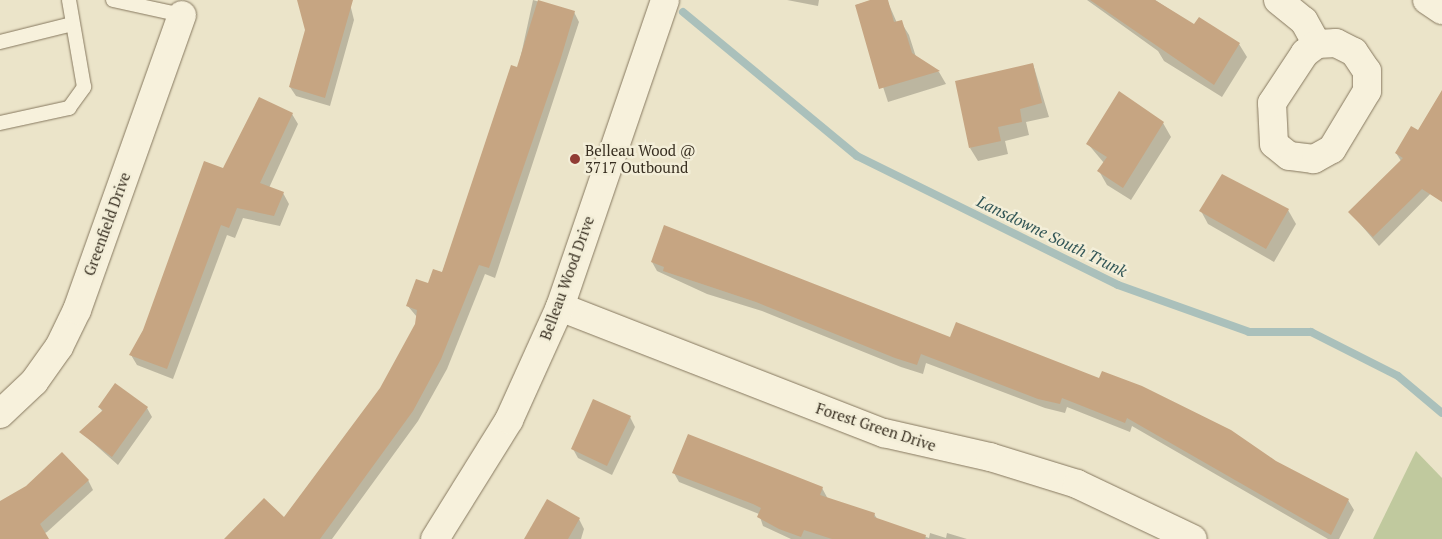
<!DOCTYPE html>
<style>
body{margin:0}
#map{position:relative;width:1442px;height:539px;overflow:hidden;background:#ebe4c9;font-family:"PT Serif",serif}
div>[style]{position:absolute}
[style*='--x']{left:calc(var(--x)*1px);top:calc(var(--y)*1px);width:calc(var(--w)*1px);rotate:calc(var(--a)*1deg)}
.green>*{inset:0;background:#c0c99e}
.shadow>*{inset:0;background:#0003}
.stream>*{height:8px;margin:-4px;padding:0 4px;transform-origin:4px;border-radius:4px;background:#aac0bb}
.building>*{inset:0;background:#c6a582}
.roads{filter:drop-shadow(0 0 1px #86785f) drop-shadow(0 0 1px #86785f)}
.service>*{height:14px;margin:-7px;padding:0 7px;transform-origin:7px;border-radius:7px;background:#f7f1dc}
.minor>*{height:28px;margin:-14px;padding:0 14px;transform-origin:14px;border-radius:14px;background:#f7f1dc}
.tertiary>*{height:28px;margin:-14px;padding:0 14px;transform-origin:14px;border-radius:14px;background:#f7f1dc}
.dots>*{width:14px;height:14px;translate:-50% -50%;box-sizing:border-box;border:2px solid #f3eed8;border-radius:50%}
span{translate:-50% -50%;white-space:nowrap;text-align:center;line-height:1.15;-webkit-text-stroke:5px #f3eed8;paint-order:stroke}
.poi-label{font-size:15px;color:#382f21}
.left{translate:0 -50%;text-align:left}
.street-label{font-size:15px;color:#382f21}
.water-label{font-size:16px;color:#325657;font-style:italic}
</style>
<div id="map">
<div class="green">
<i style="clip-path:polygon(1416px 451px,1442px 478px,1442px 539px,1373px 539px)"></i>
</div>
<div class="shadow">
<i style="clip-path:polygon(299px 0,349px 0,354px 20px,330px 106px,296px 96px,290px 87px,307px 30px)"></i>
<i style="clip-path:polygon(533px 0,574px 12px,579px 22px,495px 278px,485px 274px,447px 369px,418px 421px,332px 539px,226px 539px,284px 518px,381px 388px,416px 324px,417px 317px,407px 305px,442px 273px,518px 69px)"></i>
<i style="clip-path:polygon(787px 0,819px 0,818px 6px)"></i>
<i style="clip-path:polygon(874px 0,887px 0,897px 23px,901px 22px,909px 35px,916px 57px,939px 72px,946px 84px,888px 102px,856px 5px)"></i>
<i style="clip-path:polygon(1087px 0,1155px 0,1195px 26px,1239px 44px,1247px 57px,1222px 97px,1164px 61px,1158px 51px)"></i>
<i style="clip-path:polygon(1033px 64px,1049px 117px,1026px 122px,1029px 135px,1005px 141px,1008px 154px,978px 161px,970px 148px)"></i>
<i style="clip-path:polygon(292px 114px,298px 124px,269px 188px,283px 193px,289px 204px,280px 226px,243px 218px,235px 238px,227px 235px,173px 379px,137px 365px,131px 355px,224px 170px)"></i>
<i style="clip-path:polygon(1442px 114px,1442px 182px,1379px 246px,1350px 212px,1401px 161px,1396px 153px)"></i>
<i style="clip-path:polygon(1163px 123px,1171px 137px,1131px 200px,1107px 185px,1099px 171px,1104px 163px,1088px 144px)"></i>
<i style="clip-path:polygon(1288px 210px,1296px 224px,1274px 262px,1208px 224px,1201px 211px)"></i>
<i style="clip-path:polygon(652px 262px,950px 339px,1275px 462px,1348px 500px,1354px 510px,1339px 539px,1328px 539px,1132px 426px,1130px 432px,1067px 407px,1065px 413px,1045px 408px,926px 363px,923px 374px,901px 367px,762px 311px,707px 294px,657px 271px)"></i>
<i style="clip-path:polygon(99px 407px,147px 408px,152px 417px,118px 465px,81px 432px,103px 412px)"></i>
<i style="clip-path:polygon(630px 417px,635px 427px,612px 475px,578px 458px,573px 449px)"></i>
<i style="clip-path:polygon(674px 473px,822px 488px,828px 499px,874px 514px,878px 520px,929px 538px,930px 533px,946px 538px,947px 533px,967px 539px,791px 539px,763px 526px,759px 514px,679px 482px)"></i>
<i style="clip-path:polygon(88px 480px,93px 490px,47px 532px,33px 539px,0 539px,0 502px)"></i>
<i style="clip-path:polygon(579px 519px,584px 529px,581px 539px,525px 539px)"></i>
</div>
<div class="stream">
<i style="--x:683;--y:12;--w:226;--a:39.6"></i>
<i style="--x:857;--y:156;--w:291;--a:26.3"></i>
<i style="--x:1118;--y:285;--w:139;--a:19.7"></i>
<i style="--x:1249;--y:332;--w:62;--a:0"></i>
<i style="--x:1311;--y:332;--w:97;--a:26.8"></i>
<i style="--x:1398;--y:376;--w:57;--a:40.1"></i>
</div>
<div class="building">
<i style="clip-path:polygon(297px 0,353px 0,325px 98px,289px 87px,305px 30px)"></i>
<i style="clip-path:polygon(538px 0,575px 11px,560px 61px,489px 268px,479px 265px,441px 359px,413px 411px,320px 539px,224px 539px,264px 498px,284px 517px,380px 388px,415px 324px,417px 310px,406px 306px,416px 279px,428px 283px,433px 269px,442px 272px,511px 65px,517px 67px)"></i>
<i style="clip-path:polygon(870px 0,888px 0,894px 22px,902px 20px,912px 53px,940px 71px,879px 89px,855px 5px)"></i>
<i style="clip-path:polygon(1090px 0,1155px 0,1194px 24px,1199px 17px,1240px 43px,1214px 85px)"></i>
<i style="clip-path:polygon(1033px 63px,1042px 103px,1020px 109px,1022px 122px,998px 127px,1001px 141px,969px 148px,955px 81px)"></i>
<i style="clip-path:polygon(1442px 90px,1442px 202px,1422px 189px,1373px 237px,1348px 212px,1403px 158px,1395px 153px,1411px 126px,1418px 130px)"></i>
<i style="clip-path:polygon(1119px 91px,1164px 122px,1123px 188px,1097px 171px,1107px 157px,1086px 144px)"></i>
<i style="clip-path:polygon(259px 97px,293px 113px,260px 183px,284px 192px,274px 216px,237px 208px,229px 228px,221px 225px,167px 369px,129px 355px,143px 330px,204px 161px,223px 168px)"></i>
<i style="clip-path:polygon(1222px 174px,1289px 209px,1266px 249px,1199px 211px)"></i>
<i style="clip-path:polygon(664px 225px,950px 337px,956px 322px,1099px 378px,1102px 371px,1142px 386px,1231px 430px,1276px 461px,1349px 499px,1331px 535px,1127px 418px,1125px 423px,1062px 398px,1060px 404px,1038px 399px,921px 354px,917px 365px,895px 358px,756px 302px,663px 271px,664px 267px,651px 262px)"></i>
<i style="clip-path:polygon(115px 383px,148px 407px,112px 457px,79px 432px,103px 410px,98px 407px)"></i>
<i style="clip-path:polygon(593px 399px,631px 416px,607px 466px,571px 449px)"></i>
<i style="clip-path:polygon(688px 434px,823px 487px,820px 495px,875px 513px,874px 517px,926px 535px,925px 539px,832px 539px,804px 530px,801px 537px,779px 529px,757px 517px,761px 508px,753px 504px,672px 473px)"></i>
<i style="clip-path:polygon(62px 452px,89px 480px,40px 524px,49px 539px,0 539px,0 501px,26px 486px)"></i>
<i style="clip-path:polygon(547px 499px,580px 518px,568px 539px,524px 539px)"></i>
</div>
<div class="roads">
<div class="service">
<i style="--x:113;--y:0;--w:71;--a:12.3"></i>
<i style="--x:0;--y:42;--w:74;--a:-14"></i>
<i style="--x:0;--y:123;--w:71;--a:-12.3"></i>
<i style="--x:69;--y:108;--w:26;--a:-54"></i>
<i style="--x:84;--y:87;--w:88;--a:-99.8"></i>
</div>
<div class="minor">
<i style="--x:1278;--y:0;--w:33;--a:39"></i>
<i style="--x:1304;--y:21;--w:26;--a:61"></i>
<i style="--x:1336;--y:43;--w:20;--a:27"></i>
<i style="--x:1354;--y:52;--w:23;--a:56"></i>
<i style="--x:1367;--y:71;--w:20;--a:90"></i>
<i style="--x:1367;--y:91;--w:68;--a:121.1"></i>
<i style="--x:1332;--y:149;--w:21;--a:151"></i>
<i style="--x:1314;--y:159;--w:25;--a:-173"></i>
<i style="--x:1289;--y:156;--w:19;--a:-141"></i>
<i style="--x:1274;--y:144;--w:41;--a:-92.8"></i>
<i style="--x:1272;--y:103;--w:60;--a:-56.6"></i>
<i style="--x:1305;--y:53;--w:15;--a:-37"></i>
<i style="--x:1317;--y:44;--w:19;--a:-3"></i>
<i style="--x:560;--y:307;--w:348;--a:21.3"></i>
<i style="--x:884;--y:433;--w:109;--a:12.8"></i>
<i style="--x:990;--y:457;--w:91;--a:17.2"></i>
<i style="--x:1077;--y:484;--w:128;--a:25.4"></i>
<i style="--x:0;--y:414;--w:47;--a:-43.3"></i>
<i style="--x:34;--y:382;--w:43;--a:-54.5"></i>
<i style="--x:59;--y:347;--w:41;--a:-64.1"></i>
<i style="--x:77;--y:310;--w:313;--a:-70.4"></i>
<i style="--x:435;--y:539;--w:140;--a:-58.1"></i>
<i style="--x:509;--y:420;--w:124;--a:-65.7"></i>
<i style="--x:560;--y:307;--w:324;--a:-71.1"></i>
</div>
<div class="tertiary">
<i style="--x:1427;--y:0;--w:18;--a:34"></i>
</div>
</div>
<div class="dots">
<i style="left:575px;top:159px;background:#913c34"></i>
</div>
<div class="poi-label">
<span class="left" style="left:585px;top:159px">Belleau Wood @<br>3717 Outbound</span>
</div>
<div class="street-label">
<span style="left:107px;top:224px;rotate:-70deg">Greenfield Drive</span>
<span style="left:567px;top:278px;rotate:-70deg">Belleau Wood Drive</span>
<span style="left:876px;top:427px;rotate:18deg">Forest Green Drive</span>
</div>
<div class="water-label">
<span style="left:1052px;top:236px;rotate:26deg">Lansdowne South Trunk</span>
</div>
</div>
